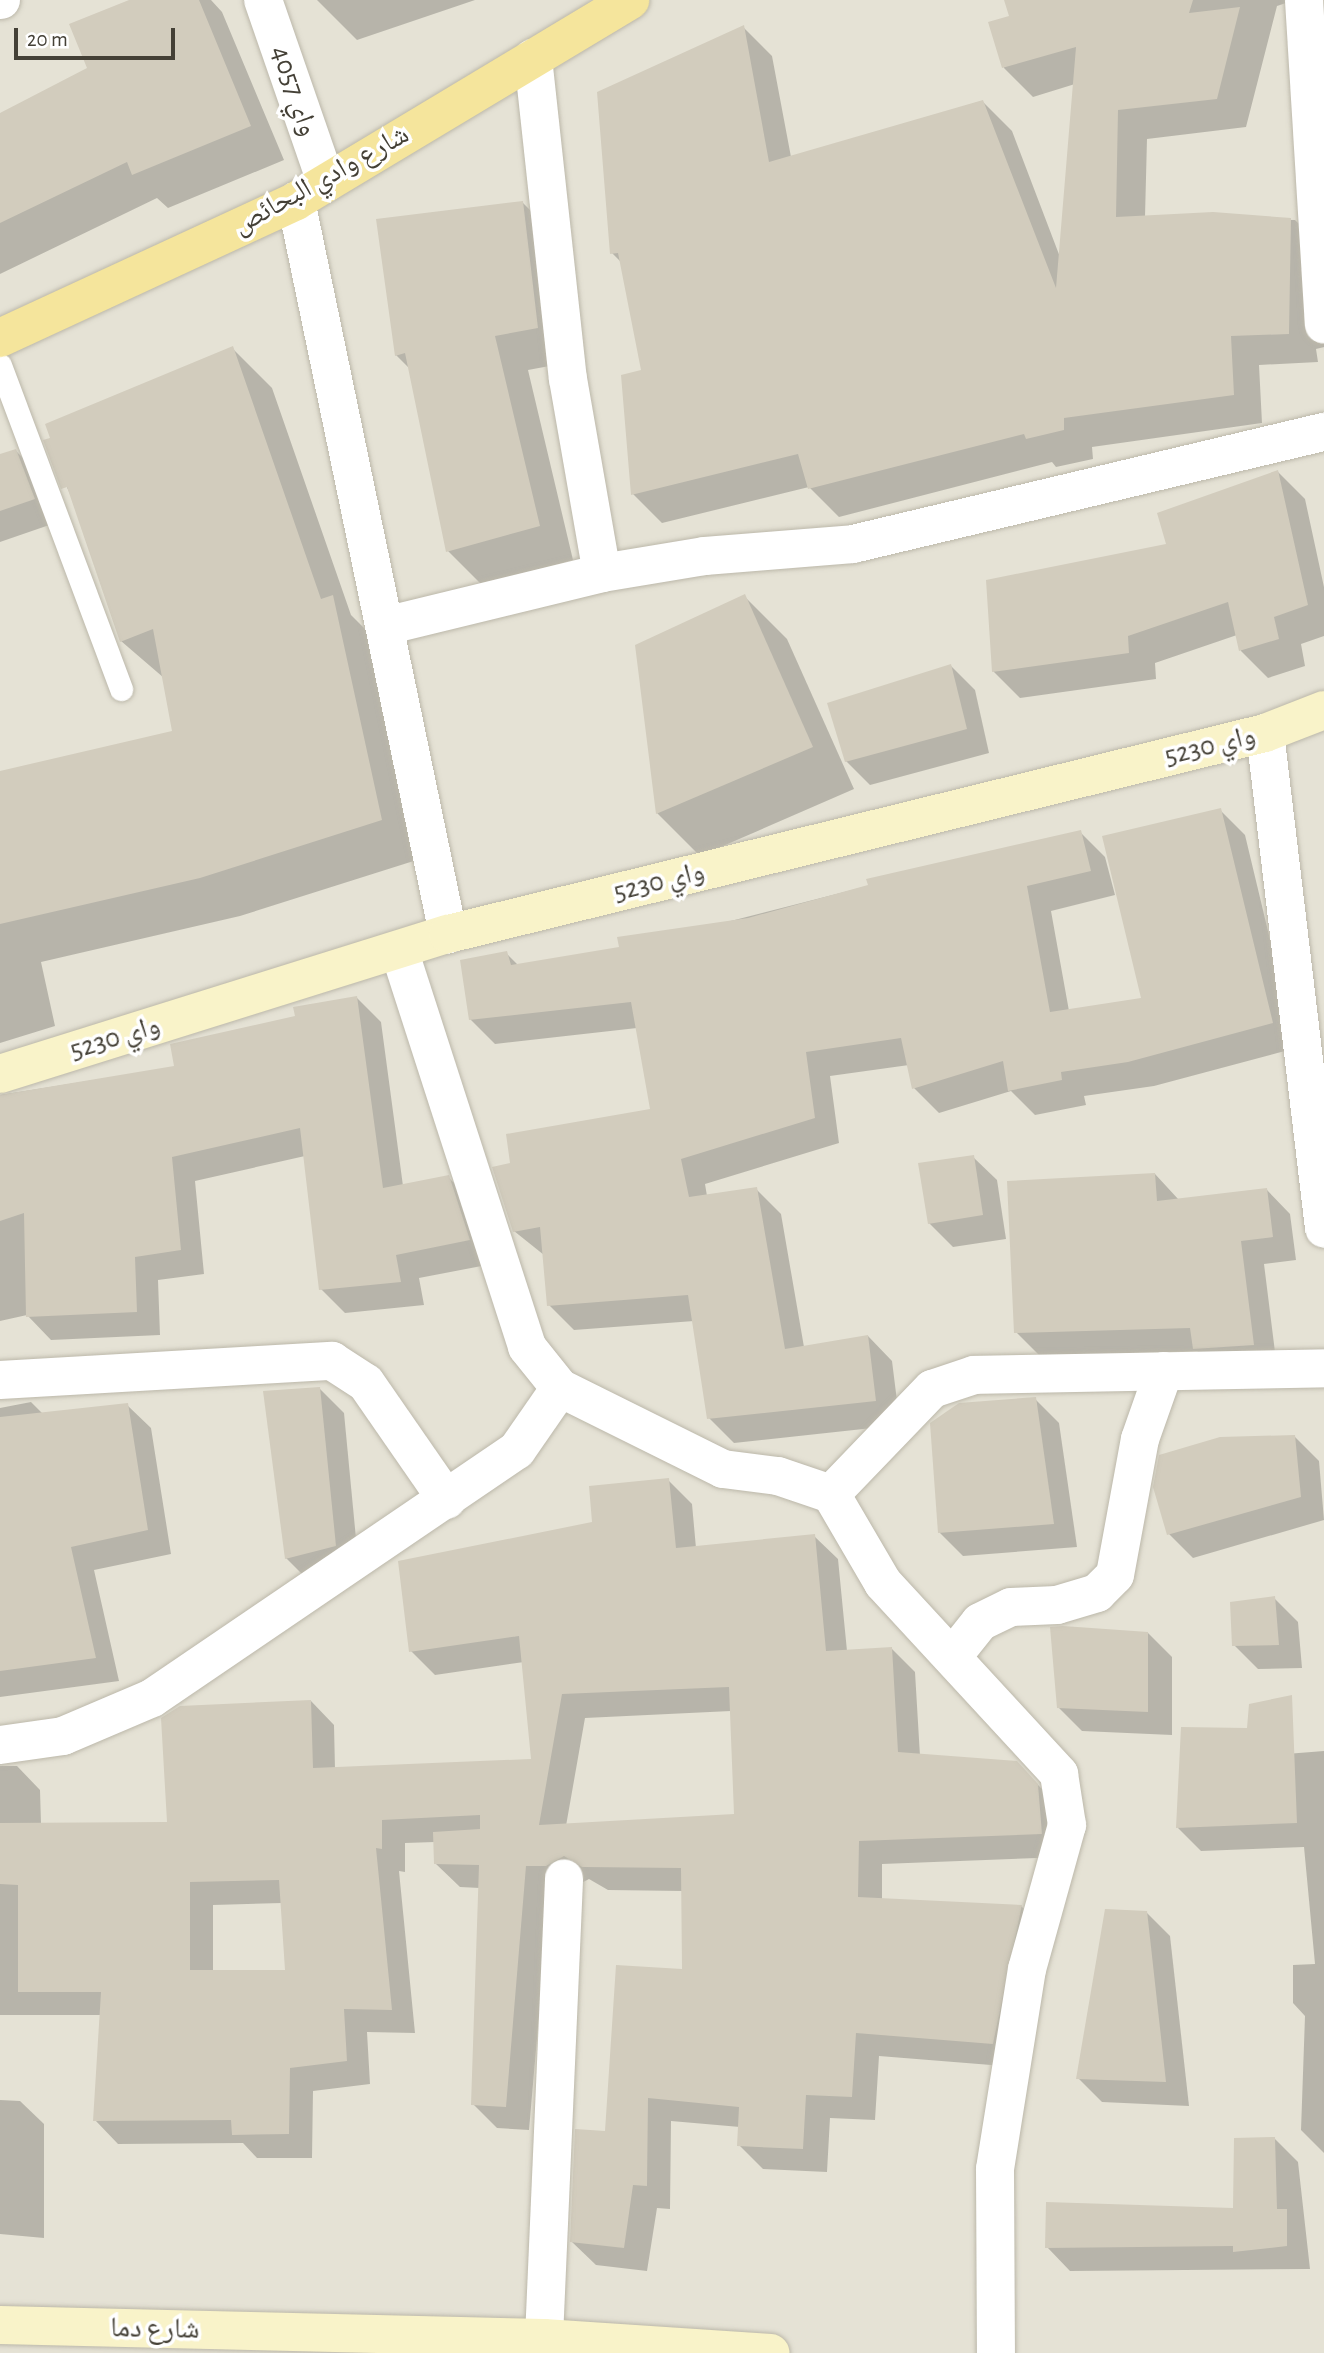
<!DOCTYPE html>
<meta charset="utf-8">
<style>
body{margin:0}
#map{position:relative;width:1324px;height:2353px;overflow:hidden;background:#f1efe7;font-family:"Alegreya Sans","Noto Naskh Arabic",sans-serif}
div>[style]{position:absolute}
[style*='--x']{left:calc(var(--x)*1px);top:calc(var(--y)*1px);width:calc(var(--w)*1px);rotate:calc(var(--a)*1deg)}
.residential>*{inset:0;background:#e5e2d5}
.shadow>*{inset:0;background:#0003}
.building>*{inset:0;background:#d2ccbd}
.roads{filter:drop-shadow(0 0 2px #bcb8aa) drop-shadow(0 0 2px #bcb8aa)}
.lane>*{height:23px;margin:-11.5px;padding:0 11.5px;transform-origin:11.5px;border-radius:11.5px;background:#fff}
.street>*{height:38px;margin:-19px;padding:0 19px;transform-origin:19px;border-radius:19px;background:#fff}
.secondary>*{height:38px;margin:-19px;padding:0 19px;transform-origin:19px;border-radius:19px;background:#f9f3c9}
.primary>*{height:38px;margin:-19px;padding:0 19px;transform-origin:19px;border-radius:19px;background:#f5e59c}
span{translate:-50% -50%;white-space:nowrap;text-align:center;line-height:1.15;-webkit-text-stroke:7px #fff;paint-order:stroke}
.street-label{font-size:28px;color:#444036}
.scale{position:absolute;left:14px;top:28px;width:161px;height:32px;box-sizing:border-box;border:4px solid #444036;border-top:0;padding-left:9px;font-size:21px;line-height:24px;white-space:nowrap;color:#444036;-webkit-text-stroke:5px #fff;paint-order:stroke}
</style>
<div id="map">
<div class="residential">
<i style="clip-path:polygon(0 0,1324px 0,1324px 2353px,0 2353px)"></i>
</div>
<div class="shadow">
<i style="clip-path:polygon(133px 0,211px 0,222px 12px,284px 160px,168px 208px,157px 198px,0 274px,0 115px,90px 69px)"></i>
<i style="clip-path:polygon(317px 0,475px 0,357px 40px)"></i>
<i style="clip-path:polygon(1005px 0,1295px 0,1277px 6px,1246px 127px,1147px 139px,1145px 217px,1295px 220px,1324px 249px,1324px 347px,1316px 349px,1318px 362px,1259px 365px,1262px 423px,1092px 447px,1093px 459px,1056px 467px,1052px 462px,839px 517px,809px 487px,662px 523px,633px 494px,643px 371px,622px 263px,612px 253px,743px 27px,772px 56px,791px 157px,982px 101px,1012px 131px,1060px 257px,1075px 84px,1033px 97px,1004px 68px,990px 23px,1011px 17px)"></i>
<i style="clip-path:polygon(523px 203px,557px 237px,571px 362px,528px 370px,573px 560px,482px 585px,448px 551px,410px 369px,396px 355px)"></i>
<i style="clip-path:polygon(233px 349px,272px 388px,351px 615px,372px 636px,420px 859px,240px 916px,41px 962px,55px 1026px,0 1043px,0 857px,174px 732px,164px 678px,121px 641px,72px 498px,45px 441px)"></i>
<i style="clip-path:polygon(16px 451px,40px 475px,58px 522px,0 542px,0 456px)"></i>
<i style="clip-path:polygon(1278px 472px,1305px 499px,1324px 587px,1324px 636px,1301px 644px,1305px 666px,1268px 678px,1241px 651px,1237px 635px,1155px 663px,1156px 679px,1020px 698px,993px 671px)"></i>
<i style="clip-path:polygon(745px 597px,787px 639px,854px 789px,700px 856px,657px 813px,637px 646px)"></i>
<i style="clip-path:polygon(951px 666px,975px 690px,989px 753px,870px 785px,846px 761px)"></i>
<i style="clip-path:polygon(1220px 810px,1245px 835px,1296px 1048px,1154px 1086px,1084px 1096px,1086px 1105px,1035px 1115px,1011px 1091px,939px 1113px,914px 1088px,909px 1065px,830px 1076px,839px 1143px,705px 1184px,707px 1196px,756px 1189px,781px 1214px,804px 1347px,868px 1336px,892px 1361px,900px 1425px,734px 1443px,709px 1418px,694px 1321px,574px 1330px,549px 1305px,544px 1255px,514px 1231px,512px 1165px,653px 1111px,637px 1028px,495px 1044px,470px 1019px,506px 953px,519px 966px,621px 949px,1080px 832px,1105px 857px,1115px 895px,1051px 911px,1069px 1011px,1143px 1000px)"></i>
<i style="clip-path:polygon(357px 998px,381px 1022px,403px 1186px,448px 1177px,472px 1201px,492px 1264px,419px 1278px,424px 1305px,345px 1313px,321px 1289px,305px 1156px,195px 1181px,204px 1274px,158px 1280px,160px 1335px,51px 1340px,27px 1315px,0 1321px,0 1095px,176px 1067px)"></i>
<i style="clip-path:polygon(973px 1157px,997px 1180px,1006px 1239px,953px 1247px,929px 1223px)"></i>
<i style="clip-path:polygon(1155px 1174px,1179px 1200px,1267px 1190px,1290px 1214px,1296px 1260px,1264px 1264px,1277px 1368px,1218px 1372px,1197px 1351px,1040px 1356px,1016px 1332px)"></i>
<i style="clip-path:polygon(320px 1389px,344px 1413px,359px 1570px,310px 1582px,286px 1558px)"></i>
<i style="clip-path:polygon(1035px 1399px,1059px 1423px,1077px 1547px,963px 1556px,939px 1532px)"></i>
<i style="clip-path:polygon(31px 1402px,43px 1414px,127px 1405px,151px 1428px,171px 1554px,94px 1570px,119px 1681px,0 1697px,0 1408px)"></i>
<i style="clip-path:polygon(1295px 1437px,1319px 1461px,1324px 1520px,1193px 1558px,1169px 1534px)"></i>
<i style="clip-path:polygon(evenodd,668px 1480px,692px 1504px,696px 1548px,814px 1536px,838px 1559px,847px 1651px,891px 1648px,915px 1672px,920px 1756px,1017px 1763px,1062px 1810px,1065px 1857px,882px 1864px,882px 1900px,1021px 1906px,1045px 1930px,1016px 2067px,879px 2056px,875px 2120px,830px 2118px,827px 2172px,763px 2169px,739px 2145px,740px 2127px,671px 2121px,670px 2209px,657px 2208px,647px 2271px,596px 2265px,572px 2242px,606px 2133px,684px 1971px,683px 1891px,608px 1890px,589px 1879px,570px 1889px,550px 1889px,529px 2130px,497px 2128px,473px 2104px,480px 1888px,460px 1887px,436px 1864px,435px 1842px,405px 1843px,405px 1872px,399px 1871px,415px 2033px,367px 2032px,370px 2084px,313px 2091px,312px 2158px,257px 2158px,243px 2143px,118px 2144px,95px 2120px,101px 2015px,0 2015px,0 1766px,17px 1766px,40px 1790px,41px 1824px,169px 1824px,311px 1701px,334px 1725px,335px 1769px,533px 1761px,524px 1662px,435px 1675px,411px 1651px,668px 1480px,731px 1711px,735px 1816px,566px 1826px,585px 1718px,731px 1711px,668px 1480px,282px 1903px,286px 1971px,213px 1971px,213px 1905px,282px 1903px)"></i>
<i style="clip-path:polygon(1274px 1598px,1298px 1622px,1302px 1668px,1258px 1669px,1234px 1645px)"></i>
<i style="clip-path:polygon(1148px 1633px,1172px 1657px,1172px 1735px,1082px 1731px,1058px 1707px)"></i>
<i style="clip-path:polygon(1324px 1751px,1324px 2153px,1301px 2130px,1305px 2016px,1293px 2003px,1293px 1965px,1315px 1964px,1304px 1847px,1201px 1851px,1178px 1828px,1181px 1762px)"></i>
<i style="clip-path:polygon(1146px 1912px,1170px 1936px,1189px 2106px,1102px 2102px,1078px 2078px)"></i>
<i style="clip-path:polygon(0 2100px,20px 2101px,44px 2124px,44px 2238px,0 2234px)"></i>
<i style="clip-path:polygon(1274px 2138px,1298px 2162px,1310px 2269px,1070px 2271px,1047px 2247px,1235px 2210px)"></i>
</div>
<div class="building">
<i style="clip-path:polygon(129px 0,199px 0,251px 126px,132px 175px,127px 162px,0 223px,0 113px,87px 68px,69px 24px)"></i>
<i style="clip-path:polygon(1004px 0,1193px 0,1189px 13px,1240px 7px,1217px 99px,1118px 110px,1116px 217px,1213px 212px,1291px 218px,1289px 334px,1231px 336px,1234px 395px,1064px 418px,1064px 430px,1026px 439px,1024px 434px,808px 489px,798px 454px,631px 495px,621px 375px,641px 370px,618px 253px,610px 254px,597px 92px,744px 25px,769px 162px,983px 100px,1056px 288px,1076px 47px,1002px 68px,988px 22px,1009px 16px)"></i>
<i style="clip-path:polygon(523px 201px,538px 328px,495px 336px,540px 526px,446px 552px,405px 353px,395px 356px,376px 219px)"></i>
<i style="clip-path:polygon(233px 346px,321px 599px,333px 595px,382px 820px,200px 878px,0 924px,0 771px,172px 731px,153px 629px,120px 642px,67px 487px,61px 489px,43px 440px,50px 438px,45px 424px)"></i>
<i style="clip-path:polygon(16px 449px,35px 499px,0 511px,0 454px)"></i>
<i style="clip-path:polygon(1278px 470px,1308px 605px,1274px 617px,1279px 639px,1239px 651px,1228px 602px,1128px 636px,1129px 653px,992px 672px,986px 580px,1166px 544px,1157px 513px)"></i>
<i style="clip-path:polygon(745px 594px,813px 747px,656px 814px,635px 645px)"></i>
<i style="clip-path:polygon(951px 664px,967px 729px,845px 762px,827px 703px)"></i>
<i style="clip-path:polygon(1221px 808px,1273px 1023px,1128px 1062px,1061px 1072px,1062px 1080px,1008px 1091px,1003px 1061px,912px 1089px,901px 1038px,806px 1052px,815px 1118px,681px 1159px,689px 1197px,757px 1187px,785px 1349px,868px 1335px,876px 1401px,707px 1419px,688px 1295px,547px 1306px,540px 1227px,513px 1232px,492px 1167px,510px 1163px,506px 1134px,650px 1109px,631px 1002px,469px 1020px,460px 960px,507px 951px,511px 965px,619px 947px,617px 937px,748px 918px,868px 885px,866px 879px,1081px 830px,1091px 871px,1027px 886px,1050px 1012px,1141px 998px,1102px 836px)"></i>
<i style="clip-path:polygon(357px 996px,383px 1188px,449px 1175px,470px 1240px,396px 1255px,401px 1282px,319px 1290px,300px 1128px,172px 1157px,181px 1250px,135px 1257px,137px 1312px,26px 1317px,24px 1213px,0 1221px,0 1095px,174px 1066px,170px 1044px,295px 1016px,293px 1007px)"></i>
<i style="clip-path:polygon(974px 1155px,983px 1215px,928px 1224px,918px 1163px)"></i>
<i style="clip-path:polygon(1155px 1173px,1157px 1201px,1267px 1188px,1273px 1237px,1241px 1241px,1254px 1345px,1193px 1349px,1190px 1328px,1014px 1333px,1007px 1181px)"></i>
<i style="clip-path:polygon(320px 1387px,336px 1546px,285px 1559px,263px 1391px)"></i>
<i style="clip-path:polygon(1036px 1397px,1054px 1524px,938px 1533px,930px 1423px,959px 1403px)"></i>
<i style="clip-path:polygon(128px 1403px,148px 1530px,71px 1547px,96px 1658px,0 1671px,0 1417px)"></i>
<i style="clip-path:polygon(1295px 1435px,1301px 1497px,1167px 1535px,1153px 1487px,1159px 1455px,1220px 1437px)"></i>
<i style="clip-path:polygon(evenodd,669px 1478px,676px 1548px,815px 1534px,826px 1651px,892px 1647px,898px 1752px,1017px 1761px,1038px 1784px,1042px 1834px,859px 1841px,858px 1897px,1022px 1905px,993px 2044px,856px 2033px,852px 2097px,806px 2095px,803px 2149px,737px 2146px,739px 2107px,648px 2098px,647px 2186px,633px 2185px,624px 2248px,570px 2242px,575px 2129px,605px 2131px,616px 1965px,682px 1969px,681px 1868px,582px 1867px,564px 1856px,546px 1866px,526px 1866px,506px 2107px,471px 2105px,479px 1865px,434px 1864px,433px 1832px,480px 1829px,480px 1815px,382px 1820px,382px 1849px,376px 1848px,392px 2010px,344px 2009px,347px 2061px,290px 2068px,289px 2134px,232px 2135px,231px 2120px,93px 2121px,101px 1992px,18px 1992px,18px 1885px,0 1884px,0 1823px,167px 1822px,161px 1718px,180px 1706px,311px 1700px,313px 1768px,531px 1759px,519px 1636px,409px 1652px,398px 1561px,592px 1522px,589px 1486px,669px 1478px,729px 1687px,734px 1814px,539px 1825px,562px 1694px,729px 1687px,669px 1478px,279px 1880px,285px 1970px,190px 1970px,190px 1882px,279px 1880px)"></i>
<i style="clip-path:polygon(1275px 1596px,1279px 1645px,1232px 1646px,1230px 1602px)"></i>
<i style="clip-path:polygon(1063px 1626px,1148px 1632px,1148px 1712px,1057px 1708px,1050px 1627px)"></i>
<i style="clip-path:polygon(1292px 1695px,1297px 1823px,1176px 1828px,1181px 1727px,1247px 1728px,1249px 1704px)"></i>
<i style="clip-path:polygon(1105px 1909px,1147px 1911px,1166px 2082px,1076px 2079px)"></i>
<i style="clip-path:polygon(1275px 2137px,1277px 2209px,1287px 2209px,1287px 2246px,1233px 2252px,1233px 2246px,1045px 2248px,1046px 2202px,1233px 2208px,1234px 2138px)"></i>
</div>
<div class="roads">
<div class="lane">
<i style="--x:0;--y:365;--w:346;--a:69.5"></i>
</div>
<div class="street">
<i style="--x:0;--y:0;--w:1;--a:0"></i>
<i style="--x:263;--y:0;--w:193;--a:70.9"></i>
<i style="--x:1304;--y:0;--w:325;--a:86.5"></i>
<i style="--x:533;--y:58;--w:323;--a:83.8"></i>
<i style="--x:568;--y:379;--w:197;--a:80.1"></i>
<i style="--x:296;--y:201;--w:749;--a:78.28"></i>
<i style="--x:385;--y:626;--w:223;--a:-13.7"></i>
<i style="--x:602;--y:573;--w:104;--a:-9.4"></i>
<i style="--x:705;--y:556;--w:148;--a:-4.6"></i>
<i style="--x:853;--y:544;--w:484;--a:-13.4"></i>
<i style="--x:1265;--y:733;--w:499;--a:83.2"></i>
<i style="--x:399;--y:950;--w:417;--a:72.1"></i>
<i style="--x:527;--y:1347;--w:53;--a:51.2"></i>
<i style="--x:560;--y:1388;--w:182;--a:26.4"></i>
<i style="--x:723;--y:1469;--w:55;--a:7.3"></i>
<i style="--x:778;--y:1476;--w:56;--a:18.8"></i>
<i style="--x:831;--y:1494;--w:103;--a:59.7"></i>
<i style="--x:883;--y:1583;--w:260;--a:47.3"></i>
<i style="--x:1059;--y:1774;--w:52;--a:81.1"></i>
<i style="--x:1067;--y:1825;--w:149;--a:105.5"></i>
<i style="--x:1027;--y:1969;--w:203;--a:99.1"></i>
<i style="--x:995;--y:2169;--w:184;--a:89.7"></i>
<i style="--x:0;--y:1380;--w:333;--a:-3.3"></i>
<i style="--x:332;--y:1361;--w:40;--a:32.9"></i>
<i style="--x:366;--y:1383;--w:142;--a:55.3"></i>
<i style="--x:831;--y:1494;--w:146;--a:-46.1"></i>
<i style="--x:932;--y:1389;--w:44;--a:-18.4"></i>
<i style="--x:974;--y:1375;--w:350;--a:-1.1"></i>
<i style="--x:953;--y:1656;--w:43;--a:-51.5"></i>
<i style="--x:980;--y:1622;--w:34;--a:-26"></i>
<i style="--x:1011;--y:1607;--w:46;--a:-2.5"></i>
<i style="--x:1057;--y:1605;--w:42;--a:-16.7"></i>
<i style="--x:1097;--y:1593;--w:25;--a:-45"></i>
<i style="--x:1115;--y:1575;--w:138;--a:-79.6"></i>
<i style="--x:1140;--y:1439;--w:72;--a:-70.6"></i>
<i style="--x:0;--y:1745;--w:64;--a:-8.1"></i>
<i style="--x:63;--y:1736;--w:97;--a:-23.1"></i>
<i style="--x:152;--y:1698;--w:441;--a:-34.2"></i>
<i style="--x:517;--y:1450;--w:75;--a:-55.3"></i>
<i style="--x:544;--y:2338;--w:460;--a:-87.5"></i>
</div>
<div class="secondary">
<i style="--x:0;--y:1074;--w:469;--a:-17.4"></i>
<i style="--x:448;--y:934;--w:841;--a:-13.82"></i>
<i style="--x:1265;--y:733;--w:63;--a:-21.3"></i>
<i style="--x:0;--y:2325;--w:544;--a:1.37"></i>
<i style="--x:544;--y:2338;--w:227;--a:3.8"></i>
</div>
<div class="primary">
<i style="--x:0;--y:338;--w:326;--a:-24.8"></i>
<i style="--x:296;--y:201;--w:390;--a:-31"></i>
</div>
</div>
<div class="street-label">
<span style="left:294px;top:91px;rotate:71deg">واي 4057</span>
<span style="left:321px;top:180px;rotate:-29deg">شارع وادي البحائص</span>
<span style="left:1210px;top:746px;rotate:-14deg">واي 5230</span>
<span style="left:659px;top:882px;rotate:-14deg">واي 5230</span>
<span style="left:115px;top:1038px;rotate:-17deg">واي 5230</span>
<span style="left:155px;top:2329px;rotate:1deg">شارع دما</span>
</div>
<div class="scale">20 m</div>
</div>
